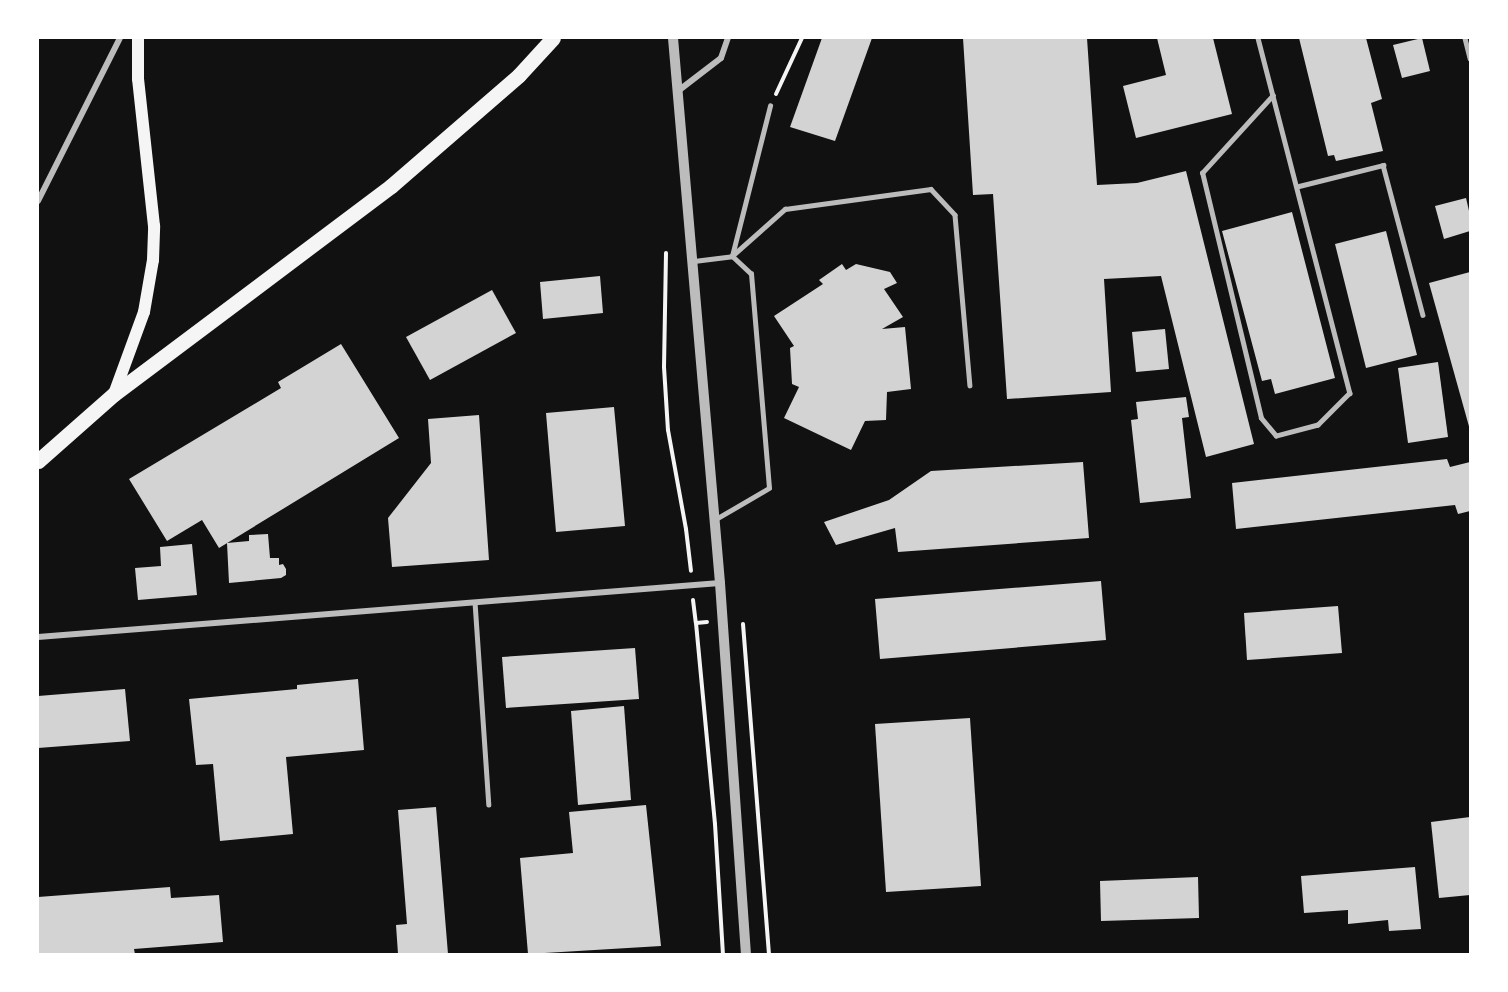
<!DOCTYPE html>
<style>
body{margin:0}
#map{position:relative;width:1508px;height:992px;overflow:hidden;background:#111;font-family:Ubuntu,sans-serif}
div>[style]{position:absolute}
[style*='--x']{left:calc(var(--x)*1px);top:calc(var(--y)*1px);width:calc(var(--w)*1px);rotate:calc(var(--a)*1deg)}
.building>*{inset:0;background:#d3d3d3}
.path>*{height:4px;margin:-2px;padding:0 2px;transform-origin:2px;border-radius:2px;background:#f5f5f5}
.service>*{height:4.5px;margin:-2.25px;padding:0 2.25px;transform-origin:2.25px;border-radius:2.25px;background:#bcbcbc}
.minor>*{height:6px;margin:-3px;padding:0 3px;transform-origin:3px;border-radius:3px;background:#bcbcbc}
.tertiary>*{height:10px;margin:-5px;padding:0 5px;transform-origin:5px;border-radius:5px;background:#bcbcbc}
.secondary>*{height:12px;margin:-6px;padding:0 6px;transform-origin:6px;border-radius:6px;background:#f5f5f5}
.primary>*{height:15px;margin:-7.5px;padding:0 7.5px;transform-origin:7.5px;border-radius:7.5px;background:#f5f5f5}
span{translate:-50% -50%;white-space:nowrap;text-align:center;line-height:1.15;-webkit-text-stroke:6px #fff;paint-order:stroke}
.frame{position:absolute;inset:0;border:39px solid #fff;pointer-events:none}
</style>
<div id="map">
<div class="building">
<i style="clip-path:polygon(822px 38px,872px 38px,835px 141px,790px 127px)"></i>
<i style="clip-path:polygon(963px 38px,1087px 38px,1097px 185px,1137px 183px,1186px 171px,1254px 444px,1206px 457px,1161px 276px,1104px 279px,1111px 392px,1007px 399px,993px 194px,973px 195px)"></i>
<i style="clip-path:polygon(1157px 38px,1213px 38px,1232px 114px,1136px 138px,1123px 86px,1166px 75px)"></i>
<i style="clip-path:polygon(1299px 38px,1366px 38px,1382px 99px,1371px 103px,1383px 151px,1336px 161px,1334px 155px,1328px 156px)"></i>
<i style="clip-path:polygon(1422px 38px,1430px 71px,1402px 78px,1393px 45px)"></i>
<i style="clip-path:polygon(1466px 198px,1470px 215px,1470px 231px,1444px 239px,1435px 206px)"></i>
<i style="clip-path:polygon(1292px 212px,1335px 378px,1275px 394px,1271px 379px,1262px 381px,1222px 231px)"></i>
<i style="clip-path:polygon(1386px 231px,1417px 355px,1366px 368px,1335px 244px)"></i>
<i style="clip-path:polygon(842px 264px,846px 270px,856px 264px,890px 272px,897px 283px,884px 289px,903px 317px,882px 329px,905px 327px,911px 389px,887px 392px,886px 420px,865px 421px,851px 450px,784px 418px,799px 387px,792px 384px,790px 348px,794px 346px,774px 316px,823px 284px,819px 280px)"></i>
<i style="clip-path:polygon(1470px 272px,1470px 430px,1429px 283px)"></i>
<i style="clip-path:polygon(600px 276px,603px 313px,543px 319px,540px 282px)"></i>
<i style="clip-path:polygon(492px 290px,516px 333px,430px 380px,406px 337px)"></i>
<i style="clip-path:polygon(1165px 329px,1169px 369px,1136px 372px,1132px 332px)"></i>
<i style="clip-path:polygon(341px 344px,399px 438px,219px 548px,202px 520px,167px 541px,129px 479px,281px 388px,278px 382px)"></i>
<i style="clip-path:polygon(1438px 362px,1448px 437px,1408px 443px,1398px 368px)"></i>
<i style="clip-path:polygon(1186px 397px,1189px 417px,1182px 418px,1191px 498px,1140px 503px,1131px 420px,1138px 419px,1136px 402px)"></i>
<i style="clip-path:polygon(614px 407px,625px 526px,556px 532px,546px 413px)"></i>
<i style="clip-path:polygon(479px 415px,489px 560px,392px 567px,388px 518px,431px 463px,428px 419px)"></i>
<i style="clip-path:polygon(1447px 459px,1450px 467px,1470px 462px,1470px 511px,1458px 514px,1455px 505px,1236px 529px,1232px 483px)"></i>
<i style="clip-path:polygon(1083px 462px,1089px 538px,898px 552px,895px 528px,836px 545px,824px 522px,889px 500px,931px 471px)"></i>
<i style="clip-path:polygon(268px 534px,270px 558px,279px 558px,279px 565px,283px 564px,286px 569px,286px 575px,281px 578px,229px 583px,227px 543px,249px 541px,249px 535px)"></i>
<i style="clip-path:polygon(192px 544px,197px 595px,138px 600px,135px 568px,161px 566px,160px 547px)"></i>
<i style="clip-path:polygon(1101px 581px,1106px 640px,880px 659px,875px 599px)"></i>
<i style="clip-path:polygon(1338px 606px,1342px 653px,1247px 660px,1244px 613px)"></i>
<i style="clip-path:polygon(635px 648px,639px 699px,506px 708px,502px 657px)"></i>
<i style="clip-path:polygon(358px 679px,364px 750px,286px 757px,293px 834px,220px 841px,213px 764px,196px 765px,189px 699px,297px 689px,297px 685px)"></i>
<i style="clip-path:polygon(125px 689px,130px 741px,38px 748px,38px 696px)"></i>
<i style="clip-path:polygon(624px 706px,631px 800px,578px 805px,571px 711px)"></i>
<i style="clip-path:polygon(970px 718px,981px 886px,886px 892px,875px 724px)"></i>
<i style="clip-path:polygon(646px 805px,661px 946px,528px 954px,520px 858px,573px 853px,569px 812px)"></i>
<i style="clip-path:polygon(436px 807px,448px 954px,398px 954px,396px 925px,407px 924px,398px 810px)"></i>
<i style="clip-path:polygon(1470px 817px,1470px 895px,1439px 898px,1431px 822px)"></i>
<i style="clip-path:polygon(1415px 867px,1421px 929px,1389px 931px,1388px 920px,1348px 924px,1348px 910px,1304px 913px,1301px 876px)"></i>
<i style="clip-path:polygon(1198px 877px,1199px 918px,1101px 921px,1100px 881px)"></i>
<i style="clip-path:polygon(170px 887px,171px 898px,219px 895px,223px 942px,134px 949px,135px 954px,38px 954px,38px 897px)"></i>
</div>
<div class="path">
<i style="--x:776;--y:94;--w:62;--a:-65.1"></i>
<i style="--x:666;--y:253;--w:114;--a:91"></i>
<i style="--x:664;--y:367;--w:63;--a:86.4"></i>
<i style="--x:668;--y:430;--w:101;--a:79.7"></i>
<i style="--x:686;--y:529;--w:42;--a:83.2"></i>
<i style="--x:693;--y:600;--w:23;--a:83"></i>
<i style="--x:707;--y:622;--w:11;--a:175"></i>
<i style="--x:696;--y:623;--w:202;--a:84.6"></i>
<i style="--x:715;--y:824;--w:130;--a:86.5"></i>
<i style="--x:743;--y:624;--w:331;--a:85.5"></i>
</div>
<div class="service">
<i style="--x:1258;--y:38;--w:367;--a:75.5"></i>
<i style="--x:1350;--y:393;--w:45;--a:135"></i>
<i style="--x:1318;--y:425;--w:43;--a:165.3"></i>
<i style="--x:1276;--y:436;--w:23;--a:-130"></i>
<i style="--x:1261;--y:418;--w:252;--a:-103.5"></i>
<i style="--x:1202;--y:173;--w:105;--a:-47.7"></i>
<i style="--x:1465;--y:38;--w:21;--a:76"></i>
<i style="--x:1299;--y:186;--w:87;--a:-14"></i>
<i style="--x:1383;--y:165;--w:155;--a:75.1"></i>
<i style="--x:694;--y:261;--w:38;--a:-7"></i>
<i style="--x:732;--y:256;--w:71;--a:-41.6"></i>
<i style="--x:785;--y:209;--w:147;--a:-7.8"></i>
<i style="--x:931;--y:189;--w:35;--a:47"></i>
<i style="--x:955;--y:215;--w:171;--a:85"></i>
<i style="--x:716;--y:519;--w:61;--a:-30.3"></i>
<i style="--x:769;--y:488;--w:215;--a:-94.8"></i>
<i style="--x:751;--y:274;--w:26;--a:-137"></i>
<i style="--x:732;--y:256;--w:155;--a:-75.8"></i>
<i style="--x:475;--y:602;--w:203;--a:86.1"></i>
</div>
<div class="minor">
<i style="--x:678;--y:91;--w:54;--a:-37.5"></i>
<i style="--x:721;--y:58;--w:21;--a:-71"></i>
<i style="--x:38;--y:201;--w:182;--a:-63.3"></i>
<i style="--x:38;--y:637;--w:684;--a:-4.53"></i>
</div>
<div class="tertiary">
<i style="--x:673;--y:38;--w:547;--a:85.07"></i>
<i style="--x:720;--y:583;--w:372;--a:86"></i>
</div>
<div class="secondary">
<i style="--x:114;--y:394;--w:87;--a:-69.9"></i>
<i style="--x:144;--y:312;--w:53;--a:-80.2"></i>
<i style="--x:153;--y:260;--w:34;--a:-88"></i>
<i style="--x:154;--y:226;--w:148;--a:-96.2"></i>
<i style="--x:138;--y:79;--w:41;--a:-90"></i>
</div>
<div class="primary">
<i style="--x:38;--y:461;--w:101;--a:-41.4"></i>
<i style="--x:114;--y:394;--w:346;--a:-36.9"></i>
<i style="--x:391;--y:186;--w:169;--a:-40.9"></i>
<i style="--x:519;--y:75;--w:50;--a:-47.4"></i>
</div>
<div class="frame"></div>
</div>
